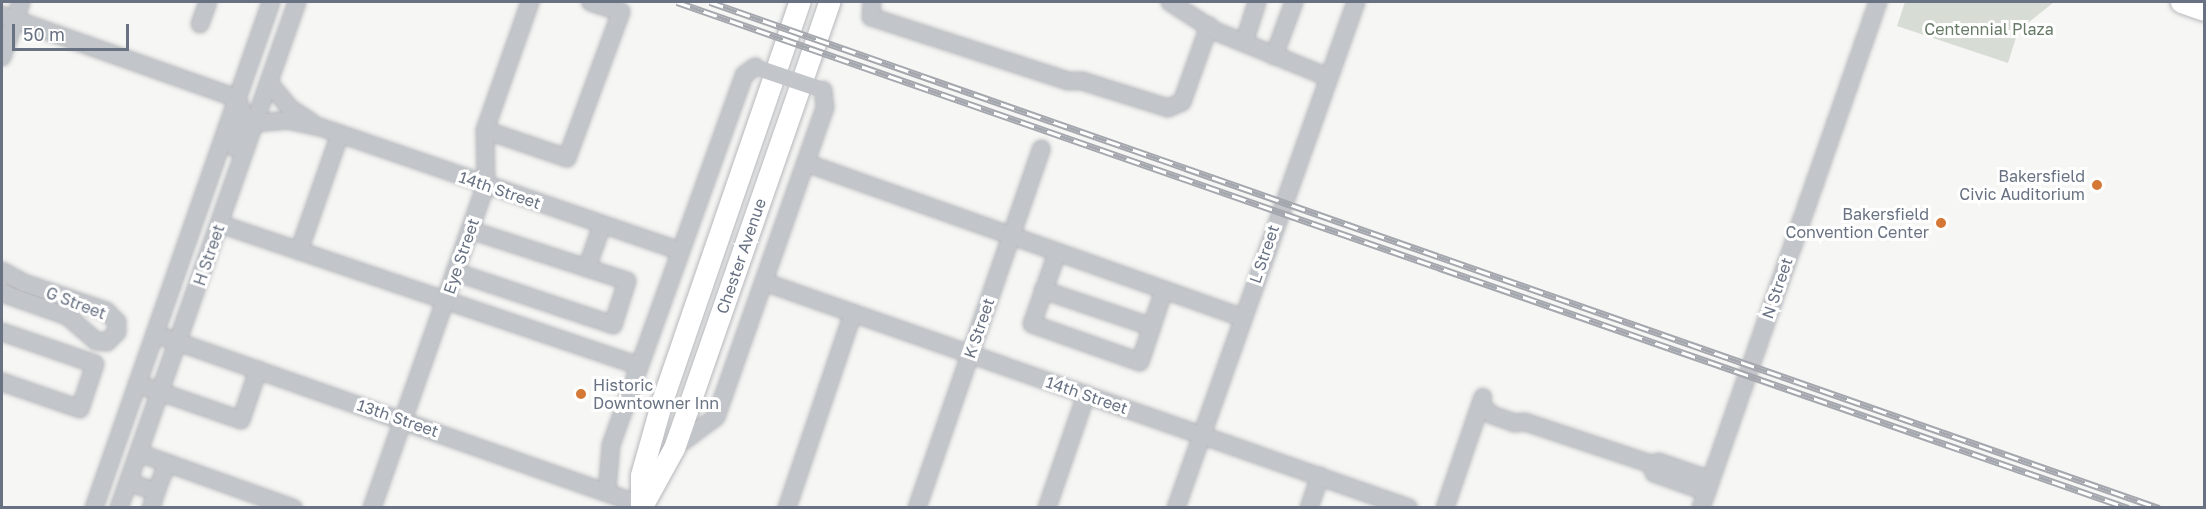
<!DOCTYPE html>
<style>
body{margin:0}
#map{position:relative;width:2206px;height:509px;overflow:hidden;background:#f6f6f4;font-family:"Golos Text",sans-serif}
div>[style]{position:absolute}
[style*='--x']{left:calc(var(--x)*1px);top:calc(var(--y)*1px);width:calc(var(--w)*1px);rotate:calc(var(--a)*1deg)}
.green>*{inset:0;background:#d7ddd5}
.roads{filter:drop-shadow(0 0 2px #b6b8bc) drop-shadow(0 0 2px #b6b8bc)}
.minor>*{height:16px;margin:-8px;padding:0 8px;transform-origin:8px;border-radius:8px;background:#c2c5c9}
.major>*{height:21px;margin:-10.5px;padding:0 10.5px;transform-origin:10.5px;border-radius:10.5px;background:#fff}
.rail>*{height:7px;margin-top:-3.5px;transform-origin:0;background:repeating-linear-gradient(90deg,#fff 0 14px,#a4a7ad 0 28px);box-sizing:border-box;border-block:2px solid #a4a7ad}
.minor-bridge>*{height:16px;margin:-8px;padding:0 8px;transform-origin:8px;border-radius:8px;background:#c2c5c9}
.dots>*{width:16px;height:16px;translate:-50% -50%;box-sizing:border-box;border:3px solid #fff;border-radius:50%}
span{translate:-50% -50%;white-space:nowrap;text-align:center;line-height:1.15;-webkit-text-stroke:6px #fff;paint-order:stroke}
.park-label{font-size:16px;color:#667a66}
.poi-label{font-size:16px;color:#687282}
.right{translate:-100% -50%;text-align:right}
.left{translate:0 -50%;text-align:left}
.street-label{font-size:16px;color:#687282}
.frame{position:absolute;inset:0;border:3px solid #687282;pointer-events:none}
.scale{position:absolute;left:12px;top:24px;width:117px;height:27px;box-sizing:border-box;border:3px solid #687282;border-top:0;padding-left:8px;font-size:18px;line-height:21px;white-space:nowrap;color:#687282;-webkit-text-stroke:4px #fff;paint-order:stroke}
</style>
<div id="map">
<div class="green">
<i style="clip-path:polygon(1905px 2px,2054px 2px,2018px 31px,2008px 63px,1897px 26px)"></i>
</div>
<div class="roads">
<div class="minor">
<i style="--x:872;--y:2;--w:15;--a:94"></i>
<i style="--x:871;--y:17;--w:207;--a:18"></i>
<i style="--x:1068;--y:81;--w:14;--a:0"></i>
<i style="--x:1082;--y:81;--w:90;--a:17.4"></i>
<i style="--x:1168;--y:108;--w:15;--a:-23"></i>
<i style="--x:1182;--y:102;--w:81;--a:-70.4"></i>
<i style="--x:1170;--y:2;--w:54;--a:32.8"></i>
<i style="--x:1215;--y:31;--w:122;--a:22.2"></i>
<i style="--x:2;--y:15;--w:249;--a:19.5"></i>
<i style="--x:200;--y:24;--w:23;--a:-70"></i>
<i style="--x:1244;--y:43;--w:43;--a:-72.4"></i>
<i style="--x:1274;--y:56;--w:58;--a:-69.7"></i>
<i style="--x:2;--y:57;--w:58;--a:-70.9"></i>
<i style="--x:269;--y:83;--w:34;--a:50"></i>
<i style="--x:291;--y:109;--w:24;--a:33"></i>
<i style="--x:255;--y:123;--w:32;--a:-5"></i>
<i style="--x:287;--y:120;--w:34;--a:12"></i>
<i style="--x:320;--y:127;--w:381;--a:19"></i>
<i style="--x:485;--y:130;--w:87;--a:18.9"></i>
<i style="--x:567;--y:158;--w:156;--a:-69.7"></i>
<i style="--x:621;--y:12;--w:32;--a:-162"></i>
<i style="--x:235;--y:148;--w:33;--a:-74"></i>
<i style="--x:244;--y:116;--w:19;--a:-111"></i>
<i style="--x:806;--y:163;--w:462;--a:19.5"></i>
<i style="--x:220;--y:224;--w:442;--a:18.7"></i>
<i style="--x:299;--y:251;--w:124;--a:-70.7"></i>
<i style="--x:1057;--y:253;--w:75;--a:109.4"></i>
<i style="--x:1032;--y:324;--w:114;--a:19.4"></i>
<i style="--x:1140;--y:362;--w:76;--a:-71.6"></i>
<i style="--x:587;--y:268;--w:46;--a:-70.8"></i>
<i style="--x:2;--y:271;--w:25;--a:29"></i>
<i style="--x:24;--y:283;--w:87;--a:18.9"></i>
<i style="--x:106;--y:311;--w:16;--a:45"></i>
<i style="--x:117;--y:322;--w:10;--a:90"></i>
<i style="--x:117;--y:332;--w:14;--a:135"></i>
<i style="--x:107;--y:342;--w:11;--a:-175"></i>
<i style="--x:96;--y:341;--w:38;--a:-139"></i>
<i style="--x:67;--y:316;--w:69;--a:-160.5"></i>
<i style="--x:455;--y:272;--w:167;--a:18.5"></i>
<i style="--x:613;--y:325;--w:46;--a:-72.3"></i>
<i style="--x:627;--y:281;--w:165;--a:-162"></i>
<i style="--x:764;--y:282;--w:683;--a:19.31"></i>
<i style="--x:1043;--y:290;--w:115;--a:18.7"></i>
<i style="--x:2;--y:332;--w:98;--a:19"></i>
<i style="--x:95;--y:364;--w:47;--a:108.4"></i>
<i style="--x:80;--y:409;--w:83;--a:-160.9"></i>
<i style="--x:155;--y:334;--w:515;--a:19.38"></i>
<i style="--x:137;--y:384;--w:110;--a:19.1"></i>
<i style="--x:241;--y:420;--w:53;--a:-71.2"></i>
<i style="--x:1481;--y:405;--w:15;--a:42"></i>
<i style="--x:1492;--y:415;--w:24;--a:19"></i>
<i style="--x:1515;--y:423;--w:10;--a:-6"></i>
<i style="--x:1525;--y:422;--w:133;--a:18.4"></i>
<i style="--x:674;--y:448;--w:52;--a:-36.4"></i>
<i style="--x:716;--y:417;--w:328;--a:-70.6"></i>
<i style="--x:825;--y:108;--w:18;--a:-96"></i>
<i style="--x:139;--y:453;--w:164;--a:19.7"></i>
<i style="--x:129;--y:482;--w:29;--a:20"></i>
<i style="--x:156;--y:492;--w:17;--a:107"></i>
<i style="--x:607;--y:491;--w:46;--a:-85"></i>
<i style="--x:611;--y:445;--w:393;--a:-70.2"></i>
<i style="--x:744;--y:75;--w:14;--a:-36"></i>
<i style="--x:156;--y:492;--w:31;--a:-69"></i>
<i style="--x:1707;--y:492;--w:56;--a:-160.3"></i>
<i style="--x:1654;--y:473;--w:9;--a:-108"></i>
<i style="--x:1651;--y:464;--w:8;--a:-14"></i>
<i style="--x:1659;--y:462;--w:55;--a:19.1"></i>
<i style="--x:94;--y:508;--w:536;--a:-70.72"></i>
<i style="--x:119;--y:508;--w:536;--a:-70.62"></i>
<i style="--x:372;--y:508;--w:343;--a:-70.6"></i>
<i style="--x:486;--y:185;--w:55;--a:-91"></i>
<i style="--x:485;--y:130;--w:136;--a:-70.6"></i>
<i style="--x:787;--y:508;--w:206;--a:-71.3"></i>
<i style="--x:917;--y:508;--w:380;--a:-70.9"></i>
<i style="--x:1047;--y:508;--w:120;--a:-71"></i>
<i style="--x:1176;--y:508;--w:537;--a:-70.42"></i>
<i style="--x:1309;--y:508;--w:34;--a:-71"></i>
<i style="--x:1445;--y:508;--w:117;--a:-71.1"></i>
<i style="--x:1701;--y:508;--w:536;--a:-70.72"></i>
</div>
<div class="major">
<i style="--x:2181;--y:2;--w:24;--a:19"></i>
<i style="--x:641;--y:505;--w:30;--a:-90"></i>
<i style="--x:641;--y:475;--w:77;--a:-74.2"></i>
<i style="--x:662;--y:401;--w:422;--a:-71"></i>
<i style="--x:641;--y:508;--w:68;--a:-61.2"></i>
<i style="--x:674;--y:448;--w:472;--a:-70.8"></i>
</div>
</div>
<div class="rail">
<i style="--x:677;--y:2;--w:1537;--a:19.22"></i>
<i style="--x:710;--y:2;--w:1535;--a:19.25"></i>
</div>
<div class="minor-bridge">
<i style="--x:755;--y:67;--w:72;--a:18.7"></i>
</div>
<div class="dots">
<i style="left:2097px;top:185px;background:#d57735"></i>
<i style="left:1941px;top:223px;background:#d57735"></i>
<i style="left:581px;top:394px;background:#d57735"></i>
</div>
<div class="park-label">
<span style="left:1989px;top:29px">Centennial Plaza</span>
</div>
<div class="poi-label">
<span class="right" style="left:2085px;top:185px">Bakersfield<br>Civic Auditorium</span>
<span class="right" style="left:1929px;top:223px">Bakersfield<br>Convention Center</span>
<span class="left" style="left:593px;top:394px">Historic<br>Downtowner Inn</span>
</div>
<div class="street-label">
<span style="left:500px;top:190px;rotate:19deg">14th Street</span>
<span style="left:1264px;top:254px;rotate:-71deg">L Street</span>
<span style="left:209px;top:255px;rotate:-71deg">H Street</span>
<span style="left:461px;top:256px;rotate:-71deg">Eye Street</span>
<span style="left:741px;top:256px;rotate:-71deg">Chester Avenue</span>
<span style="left:1777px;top:288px;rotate:-71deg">N Street</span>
<span style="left:76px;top:303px;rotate:21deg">G Street</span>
<span style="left:979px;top:328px;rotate:-71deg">K Street</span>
<span style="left:1087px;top:395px;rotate:19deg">14th Street</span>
<span style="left:398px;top:418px;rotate:19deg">13th Street</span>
</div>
<div class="frame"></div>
<div class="scale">50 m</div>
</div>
